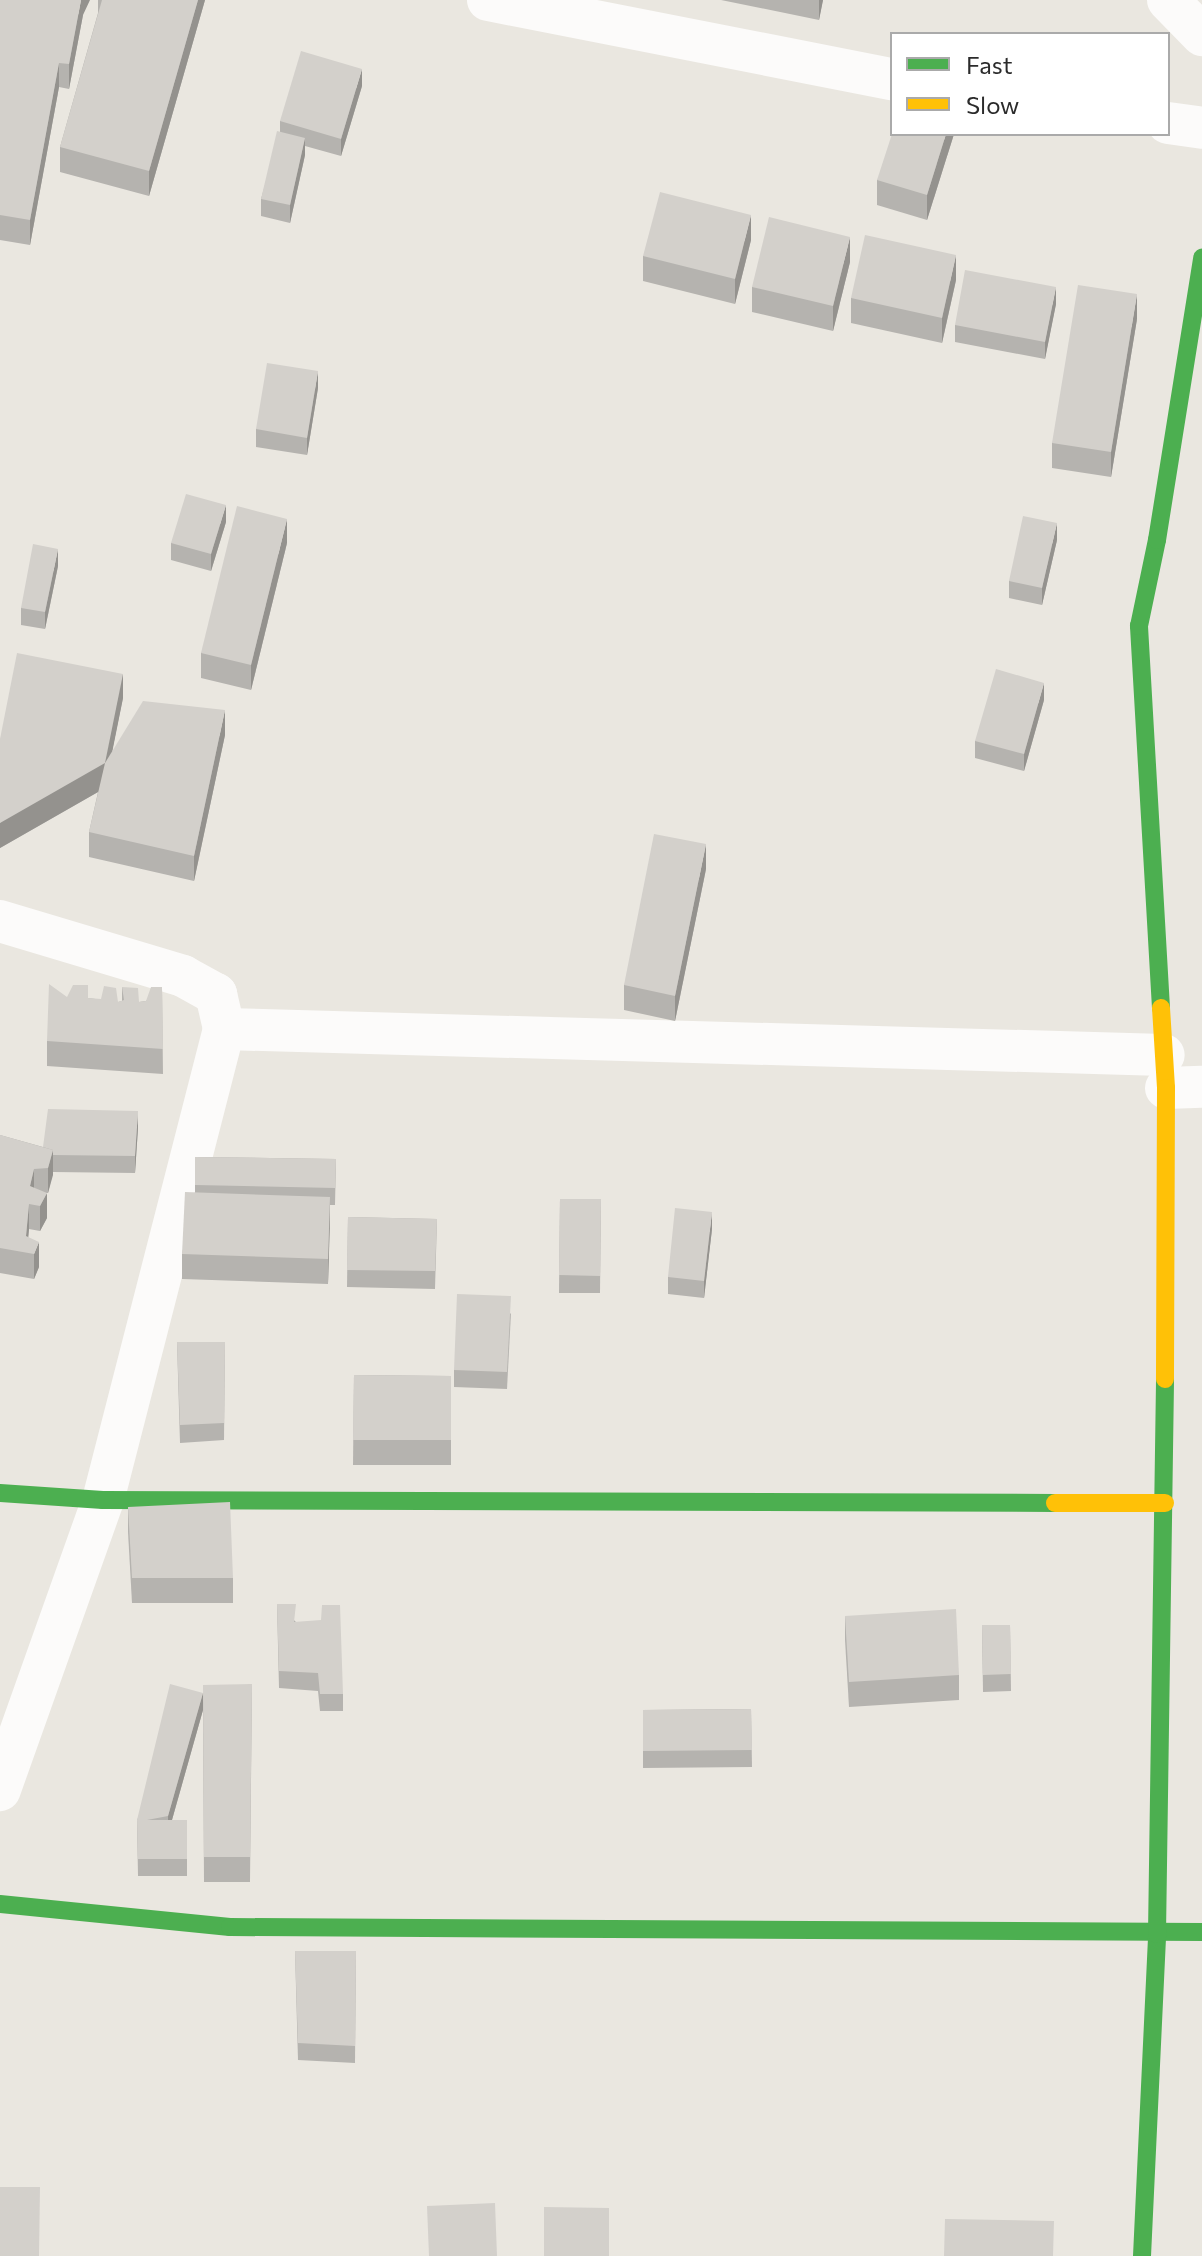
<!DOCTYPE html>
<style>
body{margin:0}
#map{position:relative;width:1202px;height:2256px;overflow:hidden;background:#eae7e0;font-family:Commissioner,sans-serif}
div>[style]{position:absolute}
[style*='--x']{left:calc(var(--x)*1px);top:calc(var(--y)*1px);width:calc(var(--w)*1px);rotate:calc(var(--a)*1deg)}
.street>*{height:42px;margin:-21px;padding:0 21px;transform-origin:21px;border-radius:21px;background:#fcfbfa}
.fast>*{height:18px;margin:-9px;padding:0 9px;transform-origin:9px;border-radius:9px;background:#4caf50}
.slow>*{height:18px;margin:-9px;padding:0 9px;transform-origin:9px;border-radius:9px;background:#ffc107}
.wall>*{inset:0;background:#b5b3af}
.shaded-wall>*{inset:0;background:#94928e}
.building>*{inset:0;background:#d3d0cb}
span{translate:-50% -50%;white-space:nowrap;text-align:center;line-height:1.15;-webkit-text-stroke:6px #fff;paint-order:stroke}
.legend{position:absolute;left:890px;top:32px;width:280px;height:104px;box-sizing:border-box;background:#fff;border:2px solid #aaa;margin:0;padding:10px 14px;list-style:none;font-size:24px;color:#2b2b2b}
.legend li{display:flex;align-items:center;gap:16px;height:40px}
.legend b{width:40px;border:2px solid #aaa}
</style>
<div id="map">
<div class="street">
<i style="--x:488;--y:0;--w:412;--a:11.1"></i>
<i style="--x:1168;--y:0;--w:49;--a:45.8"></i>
<i style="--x:1168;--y:123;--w:34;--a:8"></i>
<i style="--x:0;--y:921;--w:191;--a:16.7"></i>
<i style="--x:183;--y:976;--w:38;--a:29"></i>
<i style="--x:216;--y:994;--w:36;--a:77"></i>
<i style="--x:224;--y:1029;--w:486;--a:104.4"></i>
<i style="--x:103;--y:1500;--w:308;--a:109.6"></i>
<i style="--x:224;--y:1029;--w:940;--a:1.58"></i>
<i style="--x:1166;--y:1088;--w:36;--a:-2"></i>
</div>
<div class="fast">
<i style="--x:1161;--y:1008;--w:383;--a:-93.3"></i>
<i style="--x:1139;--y:626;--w:88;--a:-78.2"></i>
<i style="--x:1157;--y:540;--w:286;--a:-80.9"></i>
<i style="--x:0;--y:1493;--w:103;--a:3.9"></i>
<i style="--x:103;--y:1500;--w:952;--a:0.18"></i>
<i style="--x:0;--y:1904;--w:231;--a:5.7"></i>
<i style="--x:230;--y:1927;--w:972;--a:0.29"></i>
<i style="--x:1142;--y:2256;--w:322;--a:-87.3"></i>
<i style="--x:1157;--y:1934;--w:555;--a:-89.17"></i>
</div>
<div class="slow">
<i style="--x:1161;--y:1008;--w:80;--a:86.4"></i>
<i style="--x:1166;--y:1088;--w:291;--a:90.2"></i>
<i style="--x:1055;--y:1503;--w:110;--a:0"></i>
</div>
<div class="wall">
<i style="clip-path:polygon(0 0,83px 15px,69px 89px,59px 87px,30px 245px,0 240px)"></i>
<i style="clip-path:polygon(98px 0,205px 0,149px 196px,60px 172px,60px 147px,98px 13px)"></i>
<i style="clip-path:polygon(721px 0,823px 0,819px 20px)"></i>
<i style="clip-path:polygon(362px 86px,341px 156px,305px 146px,305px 155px,290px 223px,261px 216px,261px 199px,280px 132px,280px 121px)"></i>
<i style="clip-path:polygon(954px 134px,927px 220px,877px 205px,877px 180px)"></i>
<i style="clip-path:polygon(751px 240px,735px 304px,643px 281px,643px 256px)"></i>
<i style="clip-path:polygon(850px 262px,833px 331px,752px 312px,752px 287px)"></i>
<i style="clip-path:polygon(956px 280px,942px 343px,851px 323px,851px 298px)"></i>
<i style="clip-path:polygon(1056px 304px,1045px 359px,955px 342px,955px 325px)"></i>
<i style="clip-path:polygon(1137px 319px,1111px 477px,1052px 468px,1052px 443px)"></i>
<i style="clip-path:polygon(318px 388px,307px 455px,256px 447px,256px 429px)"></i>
<i style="clip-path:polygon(226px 522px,211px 571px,171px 560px,171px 543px)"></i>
<i style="clip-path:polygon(1057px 540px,1042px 605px,1009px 598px,1009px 581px)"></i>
<i style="clip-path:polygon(287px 543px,251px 690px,201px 678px,201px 653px)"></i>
<i style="clip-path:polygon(58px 566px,45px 629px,21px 625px,21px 608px)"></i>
<i style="clip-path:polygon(123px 698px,112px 751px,225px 735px,194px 881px,89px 857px,89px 832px,98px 792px,0 848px,0 739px)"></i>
<i style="clip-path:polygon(1044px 700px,1024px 771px,975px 758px,975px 741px)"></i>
<i style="clip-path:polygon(706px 869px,675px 1021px,624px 1010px,624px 985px)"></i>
<i style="clip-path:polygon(122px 987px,139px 1002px,146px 1001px,162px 987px,163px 1074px,47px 1066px,47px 1041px,67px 997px,88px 998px,118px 1002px,122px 1001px)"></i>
<i style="clip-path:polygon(138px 1128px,135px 1173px,53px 1172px,48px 1193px,46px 1193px,47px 1218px,40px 1231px,29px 1229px,28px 1237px,39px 1267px,34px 1279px,0 1273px,0 1135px,43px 1147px)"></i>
<i style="clip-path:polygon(195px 1157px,336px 1159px,335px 1205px,330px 1205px,328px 1284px,182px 1279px,182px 1254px,195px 1192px)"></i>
<i style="clip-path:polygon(560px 1199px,601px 1199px,600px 1293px,559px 1293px)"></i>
<i style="clip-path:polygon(348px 1217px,437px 1219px,435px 1289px,347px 1287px)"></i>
<i style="clip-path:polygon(712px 1229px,704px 1298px,668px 1294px,668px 1277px)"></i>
<i style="clip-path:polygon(511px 1313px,507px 1389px,454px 1387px,454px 1370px)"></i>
<i style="clip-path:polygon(177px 1342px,225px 1342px,224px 1440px,180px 1443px)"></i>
<i style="clip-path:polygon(354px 1375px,451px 1376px,451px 1465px,353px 1465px)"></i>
<i style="clip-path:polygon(128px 1507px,233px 1578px,233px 1603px,132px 1603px,128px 1532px)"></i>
<i style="clip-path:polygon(277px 1604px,296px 1622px,343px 1694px,343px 1711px,320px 1711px,318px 1691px,279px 1688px)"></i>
<i style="clip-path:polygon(845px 1616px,959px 1675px,959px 1700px,849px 1707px,845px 1640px)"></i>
<i style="clip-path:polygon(982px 1625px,1010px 1625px,1011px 1691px,983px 1692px)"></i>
<i style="clip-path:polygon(252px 1684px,250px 1882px,204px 1882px,203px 1710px,172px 1820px,187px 1820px,187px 1876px,138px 1876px,137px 1820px,203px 1693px)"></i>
<i style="clip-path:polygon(751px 1709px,752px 1767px,643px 1768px,643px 1710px)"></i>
<i style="clip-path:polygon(295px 1951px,356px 1951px,355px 2063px,298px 2060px)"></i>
</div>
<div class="shaded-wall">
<i style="clip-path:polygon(81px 0,90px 0,83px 15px,69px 89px,69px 64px)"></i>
<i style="clip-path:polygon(198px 0,205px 0,149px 196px,149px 171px)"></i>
<i style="clip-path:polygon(819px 0,823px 0,819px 20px)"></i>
<i style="clip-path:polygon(59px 63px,59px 87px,30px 245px,30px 220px)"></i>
<i style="clip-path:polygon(362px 69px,362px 86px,341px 156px,341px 139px)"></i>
<i style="clip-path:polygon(946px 134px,954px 134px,927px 220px,927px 195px)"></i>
<i style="clip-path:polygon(305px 138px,305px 155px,290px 223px,290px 205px)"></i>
<i style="clip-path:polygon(751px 215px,751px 240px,735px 304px,735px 279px)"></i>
<i style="clip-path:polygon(850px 237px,850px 262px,833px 331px,833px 306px)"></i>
<i style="clip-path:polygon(956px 255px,956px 280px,942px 343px,942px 318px)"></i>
<i style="clip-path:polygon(1056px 287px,1056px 304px,1045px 359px,1045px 342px)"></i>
<i style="clip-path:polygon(1137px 294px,1137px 319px,1111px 477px,1111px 452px)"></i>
<i style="clip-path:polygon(318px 371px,318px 388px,307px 455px,307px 438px)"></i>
<i style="clip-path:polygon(226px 505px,226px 522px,211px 571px,211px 554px)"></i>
<i style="clip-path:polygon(287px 519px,287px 543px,251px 690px,251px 665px)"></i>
<i style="clip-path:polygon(1057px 523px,1057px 540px,1042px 605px,1042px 588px)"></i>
<i style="clip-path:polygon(58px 549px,58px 566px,45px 629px,45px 612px)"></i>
<i style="clip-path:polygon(123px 674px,123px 698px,105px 788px,0 848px,0 823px)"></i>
<i style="clip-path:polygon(1044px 683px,1044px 700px,1024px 771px,1024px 754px)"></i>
<i style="clip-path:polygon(225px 710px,225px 735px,194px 881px,194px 856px)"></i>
<i style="clip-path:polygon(706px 844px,706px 869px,675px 1021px,675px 996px)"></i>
<i style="clip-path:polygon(138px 1111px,138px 1128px,135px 1173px,135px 1156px)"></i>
<i style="clip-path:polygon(53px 1150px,53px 1175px,48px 1193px,48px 1168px)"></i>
<i style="clip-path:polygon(34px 1169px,34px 1194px,30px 1186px)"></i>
<i style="clip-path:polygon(47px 1193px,47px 1218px,40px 1231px,40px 1206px)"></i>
<i style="clip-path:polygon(330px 1197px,330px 1222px,328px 1284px,328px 1259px)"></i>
<i style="clip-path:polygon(29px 1204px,29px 1229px,27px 1252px,26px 1236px)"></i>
<i style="clip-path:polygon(712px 1212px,712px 1229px,704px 1298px,704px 1281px)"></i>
<i style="clip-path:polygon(39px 1242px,39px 1267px,34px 1279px,34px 1254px)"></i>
<i style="clip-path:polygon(203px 1693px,203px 1710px,168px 1834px,168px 1816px)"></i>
</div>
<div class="building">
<i style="clip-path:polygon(0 0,81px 0,69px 64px,59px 63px,30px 220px,0 215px)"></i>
<i style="clip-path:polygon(102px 0,198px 0,149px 171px,60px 147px)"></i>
<i style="clip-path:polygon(301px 51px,362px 69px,341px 139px,280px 121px)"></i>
<i style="clip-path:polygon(277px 131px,305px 138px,290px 205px,261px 199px)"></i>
<i style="clip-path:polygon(892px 134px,946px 134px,927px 195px,877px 180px)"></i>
<i style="clip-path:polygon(660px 192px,751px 215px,735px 279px,643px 256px)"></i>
<i style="clip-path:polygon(769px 217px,850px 237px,833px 306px,752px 287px)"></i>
<i style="clip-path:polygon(865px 235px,956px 255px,942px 318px,851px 298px)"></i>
<i style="clip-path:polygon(965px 270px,1056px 287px,1045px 342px,955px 325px)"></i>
<i style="clip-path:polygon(1078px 285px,1137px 294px,1111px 452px,1052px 443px)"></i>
<i style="clip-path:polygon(267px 363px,318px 371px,307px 438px,256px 429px)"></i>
<i style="clip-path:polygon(186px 494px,226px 505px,211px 554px,171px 543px)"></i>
<i style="clip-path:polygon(237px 506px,287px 519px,251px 665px,201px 653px)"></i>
<i style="clip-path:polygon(1023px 516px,1057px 523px,1042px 588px,1009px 581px)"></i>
<i style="clip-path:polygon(33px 544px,58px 549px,45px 612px,21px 608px)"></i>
<i style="clip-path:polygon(17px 653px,123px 674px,105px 763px,0 823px,0 739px)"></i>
<i style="clip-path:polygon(996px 669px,1044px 683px,1024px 754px,975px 741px)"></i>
<i style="clip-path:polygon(143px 701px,225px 710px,194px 856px,89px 832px,105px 763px)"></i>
<i style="clip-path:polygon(654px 834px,706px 844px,675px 996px,624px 985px)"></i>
<i style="clip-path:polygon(49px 984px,67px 997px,73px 985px,88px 985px,88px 998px,101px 999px,104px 986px,116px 988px,118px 1002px,124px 1000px,122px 987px,138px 988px,139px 1002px,146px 1001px,151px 987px,162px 987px,163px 1049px,47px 1041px)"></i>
<i style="clip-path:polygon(48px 1109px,138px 1111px,135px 1156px,53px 1155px,53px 1150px,43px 1147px)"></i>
<i style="clip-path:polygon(0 1135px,53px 1150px,48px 1168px,34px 1169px,30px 1186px,47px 1193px,40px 1206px,29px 1204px,26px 1236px,39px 1242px,34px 1254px,0 1248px)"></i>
<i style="clip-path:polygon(195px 1157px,336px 1159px,335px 1188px,195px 1185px)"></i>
<i style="clip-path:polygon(185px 1192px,330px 1197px,328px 1259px,182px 1254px)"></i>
<i style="clip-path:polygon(560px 1199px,601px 1199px,600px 1276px,559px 1275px)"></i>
<i style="clip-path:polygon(675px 1208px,712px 1212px,704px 1281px,668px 1277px)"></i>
<i style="clip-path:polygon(348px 1217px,437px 1219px,435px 1271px,347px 1270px)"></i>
<i style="clip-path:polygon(457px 1294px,511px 1296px,507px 1372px,454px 1370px)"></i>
<i style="clip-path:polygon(177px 1342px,225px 1342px,224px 1423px,180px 1425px)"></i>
<i style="clip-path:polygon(354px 1375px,451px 1376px,451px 1440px,353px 1440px)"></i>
<i style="clip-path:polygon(230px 1502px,233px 1578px,132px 1578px,128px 1507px)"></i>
<i style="clip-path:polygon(277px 1604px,296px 1604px,294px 1622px,321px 1620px,322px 1605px,340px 1605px,343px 1694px,320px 1694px,318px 1673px,279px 1671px)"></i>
<i style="clip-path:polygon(956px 1609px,959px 1675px,849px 1682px,845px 1616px)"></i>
<i style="clip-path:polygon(982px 1625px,1010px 1625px,1011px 1674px,983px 1675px)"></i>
<i style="clip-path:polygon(170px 1684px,203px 1693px,168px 1816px,147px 1820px,187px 1820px,187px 1859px,138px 1859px,137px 1820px)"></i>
<i style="clip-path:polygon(252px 1684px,250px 1857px,204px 1857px,203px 1685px)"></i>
<i style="clip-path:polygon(751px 1709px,752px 1750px,643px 1751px,643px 1710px)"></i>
<i style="clip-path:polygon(295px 1951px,356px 1951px,355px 2046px,298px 2043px)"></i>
<i style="clip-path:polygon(0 2187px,40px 2187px,39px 2256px,0 2256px)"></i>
<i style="clip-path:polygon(495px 2203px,497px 2256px,429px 2256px,427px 2206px)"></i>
<i style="clip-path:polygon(544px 2207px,609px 2208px,609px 2256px,544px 2256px)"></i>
<i style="clip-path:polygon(945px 2219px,1054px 2221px,1053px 2256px,944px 2256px)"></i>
</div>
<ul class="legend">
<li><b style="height:10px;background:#4caf50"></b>Fast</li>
<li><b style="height:10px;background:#ffc107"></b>Slow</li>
</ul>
</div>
